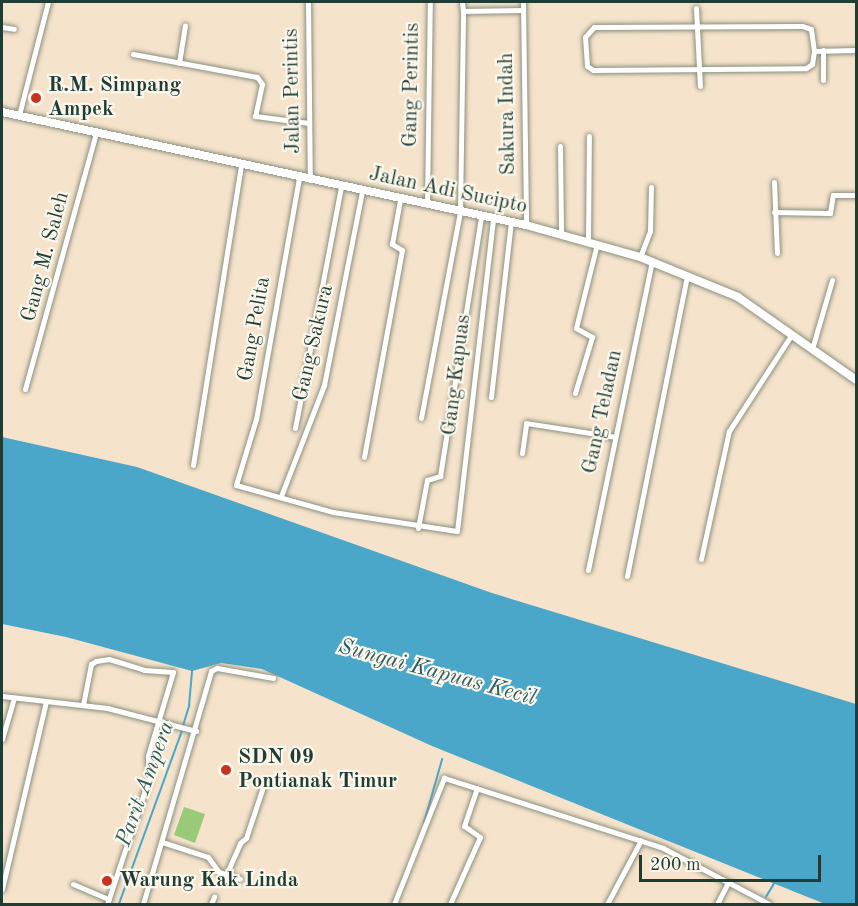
<!DOCTYPE html>
<style>
body{margin:0}
#map{position:relative;width:858px;height:906px;overflow:hidden;background:#f6e3cb;font-family:"Old Standard TT",serif}
div>[style]{position:absolute}
[style*='--x']{left:calc(var(--x)*1px);top:calc(var(--y)*1px);width:calc(var(--w)*1px);rotate:calc(var(--a)*1deg)}
.green>*{inset:0;background:#98ca79}
.water>*{inset:0;background:#4ba7c9}
.stream>*{height:1.5px;margin:-0.75px;padding:0 0.75px;transform-origin:0.75px;border-radius:0.75px;background:#4ba7c9}
.roads{filter:drop-shadow(0 0 2px #8a9080) drop-shadow(0 0 2px #8a9080)}
.street>*{height:5px;margin:-2.5px;padding:0 2.5px;transform-origin:2.5px;border-radius:2.5px;background:#fff}
.secondary>*{height:8px;margin:-4px;padding:0 4px;transform-origin:4px;border-radius:4px;background:#fff}
.dots>*{width:16px;height:16px;translate:-50% -50%;box-sizing:border-box;border:3px solid #fbf7ec;border-radius:50%}
span{translate:-50% -50%;white-space:nowrap;text-align:center;line-height:1.15;-webkit-text-stroke:4.5px #fbf7ec;paint-order:stroke}
.street-label{font-size:21px;color:#1f3d34}
.poi-label{font-size:21px;color:#1f3d34;font-weight:700}
.left{translate:0 -50%;text-align:left}
.water-label{font-size:22px;color:#2c5d61;font-style:italic}
.frame{position:absolute;inset:0;border:3px solid #1f3d34;pointer-events:none}
.scale{position:absolute;left:639px;top:855px;width:182px;height:27px;box-sizing:border-box;border:3px solid #1f3d34;border-top:0;padding-left:8px;font-size:18px;line-height:21px;white-space:nowrap;color:#1f3d34;-webkit-text-stroke:4px #fbf7ec;paint-order:stroke}
</style>
<div id="map">
<div class="green">
<i style="clip-path:polygon(184px 807px,205px 814px,195px 843px,174px 835px)"></i>
</div>
<div class="water">
<i style="clip-path:polygon(2px 437px,137px 467px,492px 593px,856px 704px,856px 904px,825px 904px,432px 746px,262px 669px,221px 663px,192px 671px,66px 637px,2px 624px)"></i>
</div>
<div class="stream">
<i style="--x:183;--y:726;--w:21;--a:-73"></i>
<i style="--x:189;--y:706;--w:35;--a:-85"></i>
<i style="--x:424;--y:823;--w:66;--a:-74.1"></i>
<i style="--x:766;--y:897;--w:17;--a:-59"></i>
<i style="--x:119;--y:904;--w:184;--a:-70"></i>
</div>
<div class="roads">
<div class="street">
<i style="--x:308;--y:2;--w:178;--a:89.4"></i>
<i style="--x:462;--y:2;--w:9;--a:84"></i>
<i style="--x:523;--y:2;--w:223;--a:89.2"></i>
<i style="--x:696;--y:8;--w:78;--a:87.1"></i>
<i style="--x:2;--y:27;--w:12;--a:9"></i>
<i style="--x:814;--y:51;--w:22;--a:-98"></i>
<i style="--x:811;--y:29;--w:9;--a:-162"></i>
<i style="--x:802;--y:26;--w:208;--a:179.7"></i>
<i style="--x:594;--y:27;--w:13;--a:132"></i>
<i style="--x:585;--y:37;--w:29;--a:86"></i>
<i style="--x:587;--y:66;--w:7;--a:34"></i>
<i style="--x:593;--y:70;--w:213;--a:-0.5"></i>
<i style="--x:806;--y:68;--w:7;--a:-34"></i>
<i style="--x:812;--y:64;--w:13;--a:-81"></i>
<i style="--x:814;--y:51;--w:42;--a:-1.4"></i>
<i style="--x:133;--y:54;--w:126;--a:10.5"></i>
<i style="--x:257;--y:77;--w:9;--a:54"></i>
<i style="--x:262;--y:84;--w:33;--a:102"></i>
<i style="--x:255;--y:116;--w:54;--a:7.4"></i>
<i style="--x:179;--y:63;--w:38;--a:-81"></i>
<i style="--x:823;--y:80;--w:30;--a:-90"></i>
<i style="--x:19;--y:115;--w:117;--a:-75.6"></i>
<i style="--x:560;--y:146;--w:88;--a:89.3"></i>
<i style="--x:299;--y:178;--w:245;--a:100.1"></i>
<i style="--x:256;--y:419;--w:69;--a:106.9"></i>
<i style="--x:236;--y:485;--w:101;--a:15.6"></i>
<i style="--x:333;--y:512;--w:125;--a:8.7"></i>
<i style="--x:457;--y:531;--w:315;--a:-83.4"></i>
<i style="--x:774;--y:182;--w:71;--a:87.6"></i>
<i style="--x:427;--y:205;--w:203;--a:-89.2"></i>
<i style="--x:774;--y:212;--w:56;--a:1"></i>
<i style="--x:830;--y:213;--w:18;--a:-81"></i>
<i style="--x:833;--y:195;--w:23;--a:0"></i>
<i style="--x:588;--y:241;--w:105;--a:-89.5"></i>
<i style="--x:640;--y:257;--w:28;--a:-69"></i>
<i style="--x:650;--y:231;--w:44;--a:-88.7"></i>
<i style="--x:812;--y:349;--w:72;--a:-73.8"></i>
<i style="--x:25;--y:389;--w:266;--a:-74.5"></i>
<i style="--x:575;--y:393;--w:59;--a:-73.1"></i>
<i style="--x:592;--y:337;--w:18;--a:-151"></i>
<i style="--x:576;--y:328;--w:87;--a:-76"></i>
<i style="--x:491;--y:397;--w:176;--a:-83.5"></i>
<i style="--x:421;--y:418;--w:211;--a:-79.3"></i>
<i style="--x:460;--y:211;--w:200;--a:-89.1"></i>
<i style="--x:463;--y:11;--w:60;--a:-1"></i>
<i style="--x:295;--y:428;--w:246;--a:-79.2"></i>
<i style="--x:522;--y:453;--w:30;--a:-82"></i>
<i style="--x:526;--y:423;--w:90;--a:8.9"></i>
<i style="--x:364;--y:457;--w:210;--a:-79.6"></i>
<i style="--x:402;--y:250;--w:12;--a:-149"></i>
<i style="--x:392;--y:244;--w:45;--a:-79.7"></i>
<i style="--x:193;--y:465;--w:303;--a:-80.9"></i>
<i style="--x:281;--y:496;--w:119;--a:-68.8"></i>
<i style="--x:324;--y:385;--w:197;--a:-78.9"></i>
<i style="--x:418;--y:528;--w:49;--a:-79.4"></i>
<i style="--x:427;--y:480;--w:14;--a:-17"></i>
<i style="--x:440;--y:476;--w:263;--a:-81"></i>
<i style="--x:701;--y:559;--w:131;--a:-77.7"></i>
<i style="--x:729;--y:431;--w:116;--a:-57"></i>
<i style="--x:588;--y:570;--w:316;--a:-78.3"></i>
<i style="--x:627;--y:576;--w:306;--a:-78.7"></i>
<i style="--x:2;--y:696;--w:106;--a:6.5"></i>
<i style="--x:107;--y:708;--w:92;--a:14.5"></i>
<i style="--x:83;--y:705;--w:42;--a:-79"></i>
<i style="--x:91;--y:664;--w:6;--a:-31"></i>
<i style="--x:96;--y:661;--w:13;--a:-9"></i>
<i style="--x:109;--y:659;--w:37;--a:17"></i>
<i style="--x:144;--y:670;--w:29;--a:4"></i>
<i style="--x:173;--y:672;--w:88;--a:106.6"></i>
<i style="--x:148;--y:756;--w:22;--a:87"></i>
<i style="--x:149;--y:778;--w:133;--a:108.4"></i>
<i style="--x:2;--y:739;--w:43;--a:-73.7"></i>
<i style="--x:162;--y:842;--w:48;--a:18.1"></i>
<i style="--x:208;--y:857;--w:19;--a:54"></i>
<i style="--x:219;--y:872;--w:22;--a:18"></i>
<i style="--x:226;--y:875;--w:35;--a:-66"></i>
<i style="--x:240;--y:843;--w:8;--a:-40"></i>
<i style="--x:246;--y:838;--w:60;--a:-71.6"></i>
<i style="--x:73;--y:884;--w:39;--a:23"></i>
<i style="--x:2;--y:889;--w:193;--a:-76.8"></i>
<i style="--x:143;--y:904;--w:243;--a:-73.7"></i>
<i style="--x:211;--y:671;--w:7;--a:-27"></i>
<i style="--x:217;--y:668;--w:57;--a:10.1"></i>
<i style="--x:211;--y:904;--w:8;--a:-67"></i>
<i style="--x:394;--y:904;--w:136;--a:-68.4"></i>
<i style="--x:444;--y:778;--w:230;--a:17.7"></i>
<i style="--x:663;--y:848;--w:120;--a:27.8"></i>
<i style="--x:450;--y:904;--w:73;--a:-65.9"></i>
<i style="--x:480;--y:837;--w:19;--a:-145"></i>
<i style="--x:464;--y:826;--w:40;--a:-71.1"></i>
<i style="--x:607;--y:904;--w:72;--a:-62"></i>
<i style="--x:717;--y:904;--w:22;--a:-63"></i>
</div>
<div class="secondary">
<i style="--x:2;--y:112;--w:536;--a:12.17"></i>
<i style="--x:526;--y:225;--w:118;--a:15.7"></i>
<i style="--x:640;--y:257;--w:106;--a:22.2"></i>
<i style="--x:738;--y:297;--w:144;--a:35.1"></i>
</div>
</div>
<div class="dots">
<i style="left:36px;top:98px;background:#c8321e"></i>
<i style="left:226px;top:770px;background:#c8321e"></i>
<i style="left:107px;top:881px;background:#c8321e"></i>
</div>
<div class="street-label">
<span style="left:412px;top:85px;rotate:-89deg">Gang Perintis</span>
<span style="left:293px;top:91px;rotate:-91deg">Jalan Perintis</span>
<span style="left:508px;top:114px;rotate:-91deg">Sakura Indah</span>
<span style="left:448px;top:191px;rotate:12deg">Jalan Adi Sucipto</span>
<span style="left:46px;top:257px;rotate:-75deg">Gang M. Saleh</span>
<span style="left:255px;top:329px;rotate:-80deg">Gang Pelita</span>
<span style="left:314px;top:343px;rotate:-77deg">Gang Sakura</span>
<span style="left:457px;top:375px;rotate:-83deg">Gang Kapuas</span>
<span style="left:603px;top:412px;rotate:-78deg">Gang Teladan</span>
</div>
<div class="poi-label">
<span class="left" style="left:48px;top:98px">R.M. Simpang<br>Ampek</span>
<span class="left" style="left:238px;top:770px">SDN 09<br>Pontianak Timur</span>
<span class="left" style="left:119px;top:881px">Warung Kak Linda</span>
</div>
<div class="water-label">
<span style="left:437px;top:673px;rotate:15deg">Sungai Kapuas Kecil</span>
<span style="left:146px;top:784px;rotate:-70deg">Parit Ampera</span>
</div>
<div class="frame"></div>
<div class="scale">200 m</div>
</div>
